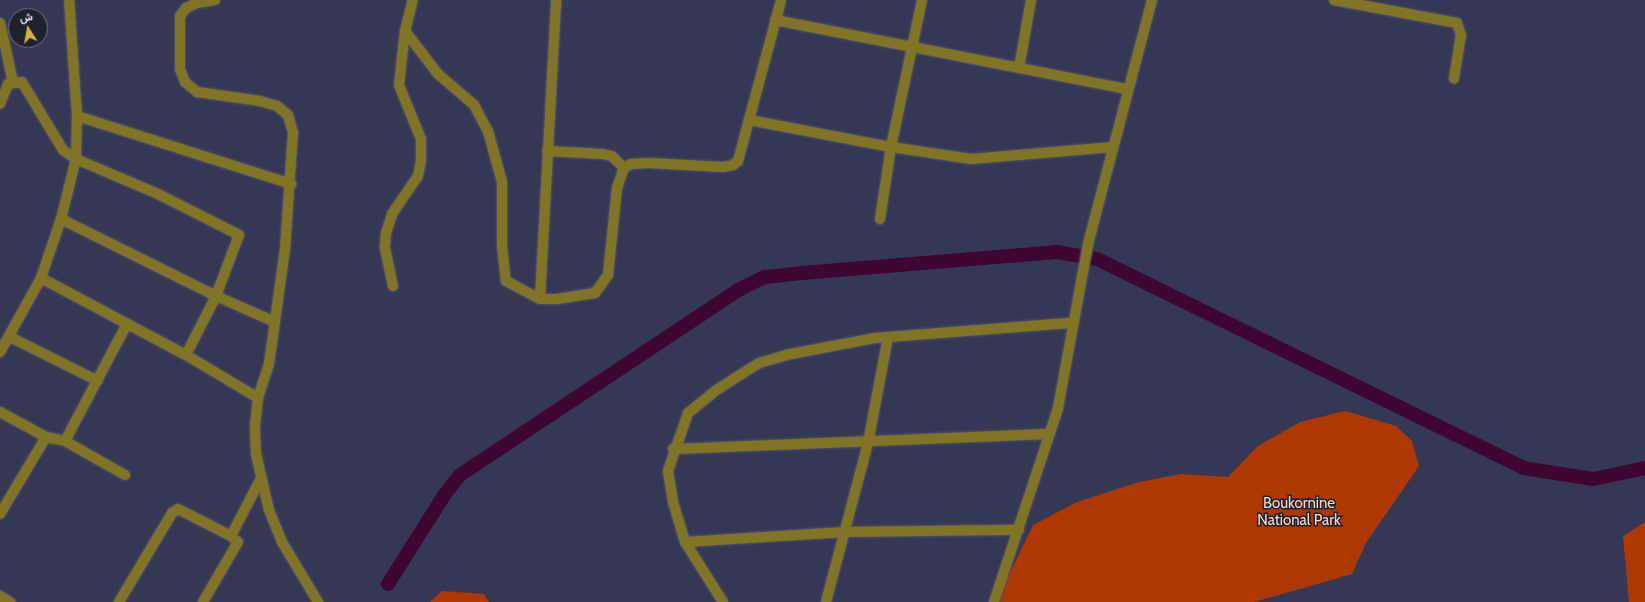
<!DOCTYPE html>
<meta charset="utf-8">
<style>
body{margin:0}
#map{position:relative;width:1645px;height:602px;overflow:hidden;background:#353855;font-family:Cabin,Vazirmatn,sans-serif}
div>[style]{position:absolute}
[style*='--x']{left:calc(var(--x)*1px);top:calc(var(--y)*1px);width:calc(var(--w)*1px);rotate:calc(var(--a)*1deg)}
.forest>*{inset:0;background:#ad3901}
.canal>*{height:14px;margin:-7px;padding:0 7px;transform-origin:7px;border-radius:7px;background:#3d0731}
.roads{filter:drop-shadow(0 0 1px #525570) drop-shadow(0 0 1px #525570)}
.minor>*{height:10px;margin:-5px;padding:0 5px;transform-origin:5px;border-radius:5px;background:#817425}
span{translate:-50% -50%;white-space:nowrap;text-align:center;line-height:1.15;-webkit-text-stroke:3px #1f212e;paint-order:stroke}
.park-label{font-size:15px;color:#f6d7cc}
.north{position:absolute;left:8px;top:8px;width:40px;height:40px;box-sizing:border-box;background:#1f212e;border:1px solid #717380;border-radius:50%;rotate:349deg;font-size:11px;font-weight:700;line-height:16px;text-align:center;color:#ebedfc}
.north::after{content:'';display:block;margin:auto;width:14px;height:18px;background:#ceb838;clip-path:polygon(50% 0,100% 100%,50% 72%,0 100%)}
</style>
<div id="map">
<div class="forest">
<i style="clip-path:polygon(1345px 411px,1396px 426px,1412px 441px,1419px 466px,1366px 543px,1352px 574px,1254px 602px,1000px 602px,1007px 579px,1033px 525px,1077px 502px,1139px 482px,1181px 474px,1228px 477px,1258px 446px,1300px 422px)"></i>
<i style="clip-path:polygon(1645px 522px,1645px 602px,1629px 602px,1623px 536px)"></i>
<i style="clip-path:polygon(442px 591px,484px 594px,489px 602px,430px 602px)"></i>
</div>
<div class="canal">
<i style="--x:388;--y:584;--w:107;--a:-57.7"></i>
<i style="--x:445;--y:494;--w:24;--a:-52"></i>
<i style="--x:460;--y:475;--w:334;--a:-33.6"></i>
<i style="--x:738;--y:290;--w:30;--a:-26"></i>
<i style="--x:765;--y:277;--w:37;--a:-6"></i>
<i style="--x:802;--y:273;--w:256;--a:-4.7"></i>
<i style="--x:1057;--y:252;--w:41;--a:9.9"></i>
<i style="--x:1097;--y:259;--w:475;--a:26.1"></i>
<i style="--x:1523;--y:468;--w:71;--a:8.9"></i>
<i style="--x:1593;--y:479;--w:53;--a:-11.9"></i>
</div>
<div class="roads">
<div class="minor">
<i style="--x:215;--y:0;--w:18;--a:171"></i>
<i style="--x:197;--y:3;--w:12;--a:156"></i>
<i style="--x:186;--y:8;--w:10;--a:127"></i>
<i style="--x:180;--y:16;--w:53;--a:90"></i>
<i style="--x:180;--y:69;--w:14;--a:69"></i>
<i style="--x:185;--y:82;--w:16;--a:40"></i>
<i style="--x:197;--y:92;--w:64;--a:8.1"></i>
<i style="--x:260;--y:101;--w:18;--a:16"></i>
<i style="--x:277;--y:106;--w:14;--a:39"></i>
<i style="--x:288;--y:115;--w:18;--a:74"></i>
<i style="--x:293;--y:132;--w:117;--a:93.9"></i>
<i style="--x:285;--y:249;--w:116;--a:97.9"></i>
<i style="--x:269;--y:364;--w:36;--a:108"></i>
<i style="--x:258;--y:398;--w:29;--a:96"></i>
<i style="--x:255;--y:427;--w:27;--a:88"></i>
<i style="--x:256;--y:454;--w:57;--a:76.9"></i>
<i style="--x:269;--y:510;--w:35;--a:68"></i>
<i style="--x:282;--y:542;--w:70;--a:59"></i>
<i style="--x:1334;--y:0;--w:125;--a:10.6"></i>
<i style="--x:1457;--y:23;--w:13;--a:72"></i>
<i style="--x:1461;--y:35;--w:44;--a:99.2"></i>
<i style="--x:775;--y:20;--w:360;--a:11.1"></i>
<i style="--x:0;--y:23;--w:60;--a:77.6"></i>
<i style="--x:405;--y:31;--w:54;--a:52.5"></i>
<i style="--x:438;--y:74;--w:48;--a:40.7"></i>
<i style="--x:474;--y:105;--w:30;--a:62"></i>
<i style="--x:488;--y:131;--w:53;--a:74.6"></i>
<i style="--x:502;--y:182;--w:63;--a:90"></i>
<i style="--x:502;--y:245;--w:36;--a:84"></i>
<i style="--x:506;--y:281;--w:38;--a:28"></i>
<i style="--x:540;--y:299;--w:17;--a:0"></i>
<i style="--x:557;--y:299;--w:38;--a:-9"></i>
<i style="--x:595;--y:293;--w:22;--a:-54"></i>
<i style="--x:608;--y:275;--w:87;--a:-84.1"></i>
<i style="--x:617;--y:188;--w:21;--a:-71"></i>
<i style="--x:624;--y:168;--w:8;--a:-30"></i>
<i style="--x:631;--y:164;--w:18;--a:-3"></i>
<i style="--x:649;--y:163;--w:74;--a:3.1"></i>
<i style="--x:723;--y:167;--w:10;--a:-11"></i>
<i style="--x:733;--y:165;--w:6;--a:-39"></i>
<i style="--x:738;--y:161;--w:167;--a:-75"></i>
<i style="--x:1019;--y:68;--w:69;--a:-80"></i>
<i style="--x:0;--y:104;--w:22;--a:-68"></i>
<i style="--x:8;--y:84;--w:14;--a:-8"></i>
<i style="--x:22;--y:82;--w:79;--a:58.9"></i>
<i style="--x:63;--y:150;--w:16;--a:35"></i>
<i style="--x:76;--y:159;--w:89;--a:23.1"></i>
<i style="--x:158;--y:194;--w:91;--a:26.8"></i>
<i style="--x:239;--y:235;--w:65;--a:110.7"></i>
<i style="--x:216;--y:296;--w:66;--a:117"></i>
<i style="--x:77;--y:116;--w:225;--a:17.6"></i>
<i style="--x:749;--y:120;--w:145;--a:10.8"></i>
<i style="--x:891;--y:147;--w:81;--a:8.5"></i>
<i style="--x:971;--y:159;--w:143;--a:-4.8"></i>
<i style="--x:547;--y:151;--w:56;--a:3.1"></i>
<i style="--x:603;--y:154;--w:9;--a:13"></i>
<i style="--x:612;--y:156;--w:17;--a:45"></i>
<i style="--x:61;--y:219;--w:173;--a:26.4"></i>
<i style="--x:216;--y:296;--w:64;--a:23.8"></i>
<i style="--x:880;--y:219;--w:73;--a:-81.3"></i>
<i style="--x:891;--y:147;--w:150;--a:-78.1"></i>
<i style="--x:41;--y:278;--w:164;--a:28"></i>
<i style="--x:186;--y:355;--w:84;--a:30.8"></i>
<i style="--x:393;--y:286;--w:40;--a:-102"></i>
<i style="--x:385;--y:247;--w:14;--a:-86"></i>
<i style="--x:386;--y:233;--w:20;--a:-72"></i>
<i style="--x:392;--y:214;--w:46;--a:-55.6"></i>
<i style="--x:418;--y:176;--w:16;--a:-79"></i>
<i style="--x:421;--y:160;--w:21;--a:-90"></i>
<i style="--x:421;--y:139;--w:58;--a:-112.2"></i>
<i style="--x:399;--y:85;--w:54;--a:-83.7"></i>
<i style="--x:405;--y:31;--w:32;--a:-76"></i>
<i style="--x:540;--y:299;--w:299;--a:-86.9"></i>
<i style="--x:10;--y:337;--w:98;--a:26.6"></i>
<i style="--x:0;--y:352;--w:85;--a:-61"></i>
<i style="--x:41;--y:278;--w:62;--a:-71.3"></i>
<i style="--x:61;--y:219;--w:62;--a:-76"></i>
<i style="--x:76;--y:159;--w:43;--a:-88.7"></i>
<i style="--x:77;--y:116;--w:116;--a:-93.9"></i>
<i style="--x:0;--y:412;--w:52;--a:28.5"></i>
<i style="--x:46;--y:437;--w:19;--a:12"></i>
<i style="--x:65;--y:441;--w:69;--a:29.5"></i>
<i style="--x:65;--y:441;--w:132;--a:-62.1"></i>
<i style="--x:673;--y:449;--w:377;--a:-2.3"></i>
<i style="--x:0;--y:514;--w:90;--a:-59.1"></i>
<i style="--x:231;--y:536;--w:63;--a:-62.6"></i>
<i style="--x:685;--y:542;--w:160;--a:-3.6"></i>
<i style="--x:845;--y:532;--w:174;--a:-0.7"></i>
<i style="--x:0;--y:596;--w:12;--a:31"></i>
<i style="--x:119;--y:602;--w:104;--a:-59.2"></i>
<i style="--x:172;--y:513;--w:7;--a:-34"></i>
<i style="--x:178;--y:509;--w:59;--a:27"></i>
<i style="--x:231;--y:536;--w:9;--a:41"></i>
<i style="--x:238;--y:542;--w:69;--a:120.3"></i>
<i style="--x:723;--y:602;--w:71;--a:-122.3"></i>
<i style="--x:685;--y:542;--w:42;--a:-106.7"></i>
<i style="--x:673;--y:502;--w:31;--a:-99"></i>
<i style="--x:668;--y:471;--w:61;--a:-71"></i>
<i style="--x:688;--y:413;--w:38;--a:-39"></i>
<i style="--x:718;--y:389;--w:49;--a:-32.4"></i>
<i style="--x:759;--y:363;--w:33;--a:-16"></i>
<i style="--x:791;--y:354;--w:86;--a:-10.8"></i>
<i style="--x:875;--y:338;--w:198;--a:-4.4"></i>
<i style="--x:826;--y:602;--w:164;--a:-75.2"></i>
<i style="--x:868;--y:443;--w:108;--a:-79.3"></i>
<i style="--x:994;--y:602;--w:204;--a:-71.7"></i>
<i style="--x:1058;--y:408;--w:167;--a:-79.6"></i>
<i style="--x:1088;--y:244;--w:252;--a:-75.3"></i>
</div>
</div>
<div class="park-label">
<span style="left:1299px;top:512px">Boukornine<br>National Park</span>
</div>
<div class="north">ش</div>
</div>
